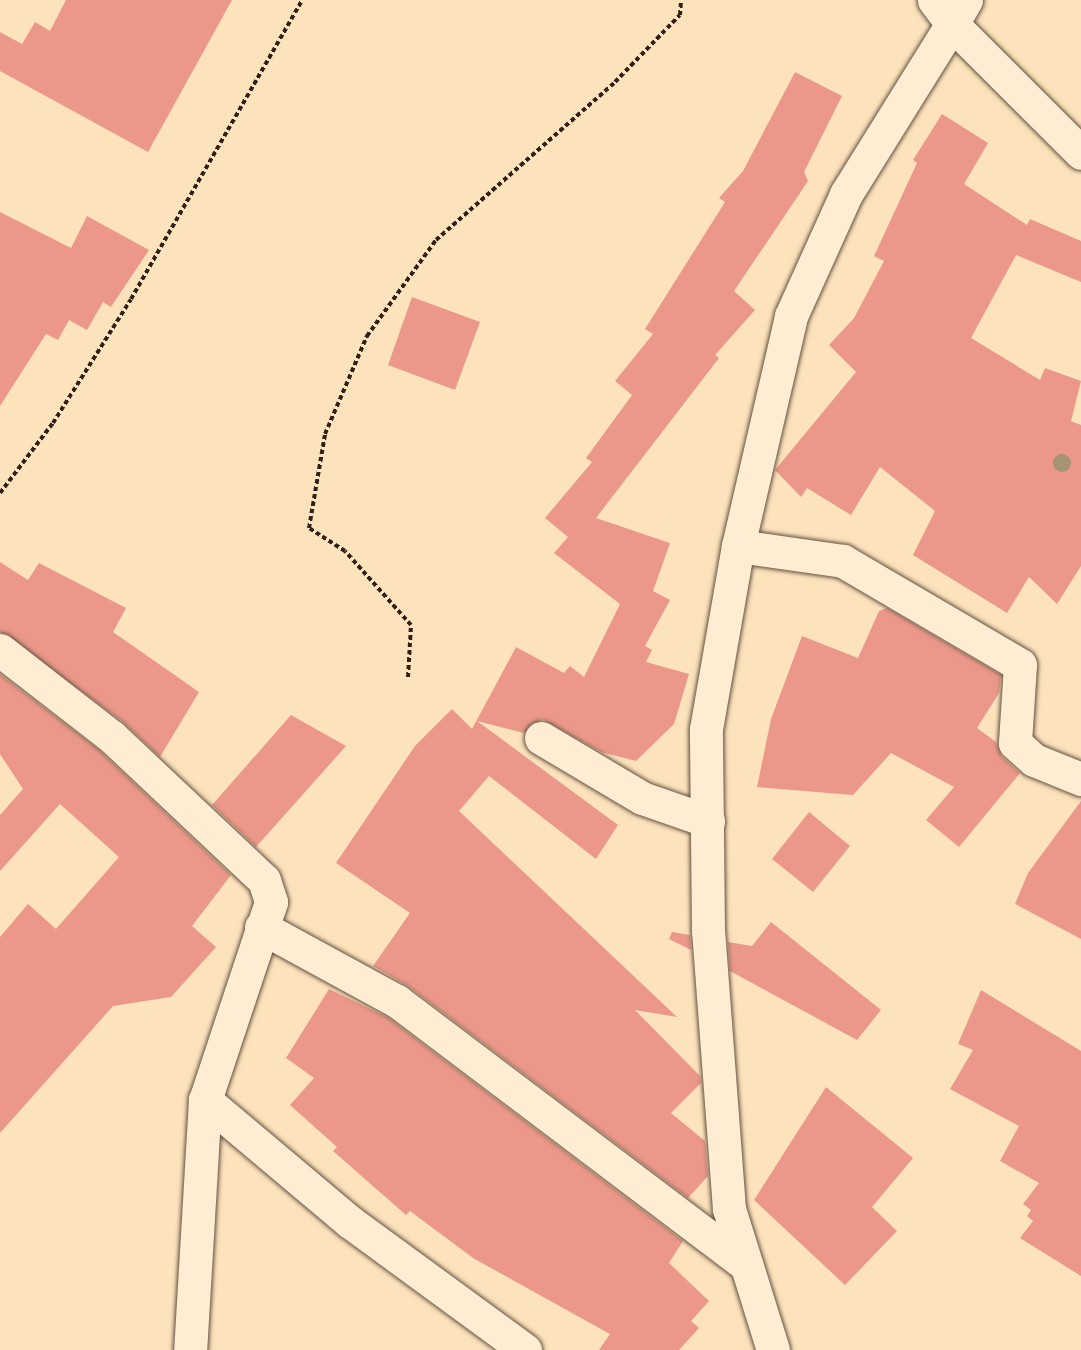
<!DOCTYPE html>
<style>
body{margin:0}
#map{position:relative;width:1081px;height:1350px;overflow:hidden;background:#fde3bc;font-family:"Old Standard TT",serif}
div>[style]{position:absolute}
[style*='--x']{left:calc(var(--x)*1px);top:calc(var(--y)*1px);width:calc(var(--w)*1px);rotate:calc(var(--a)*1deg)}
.building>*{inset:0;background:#eb988a}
.path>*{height:4px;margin-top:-2px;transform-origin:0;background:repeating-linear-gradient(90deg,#302017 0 4.5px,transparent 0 7.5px)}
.roads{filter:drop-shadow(0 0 2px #635140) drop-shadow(0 0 2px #635140)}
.minor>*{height:33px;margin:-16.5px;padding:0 16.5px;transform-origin:16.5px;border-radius:16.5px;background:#feedd3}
.trees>*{width:18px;height:18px;margin:-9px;border-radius:50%;background:#a59374}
span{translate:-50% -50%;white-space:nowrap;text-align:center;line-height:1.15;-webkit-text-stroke:4.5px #feedd3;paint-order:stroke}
</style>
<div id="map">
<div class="building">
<i style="clip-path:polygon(66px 0,232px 0,148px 152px,0 71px,0 32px,22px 44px,35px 22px,50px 31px)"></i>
<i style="clip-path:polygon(795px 72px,842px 96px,804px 172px,808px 181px,734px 291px,755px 310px,715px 355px,719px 358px,596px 518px,670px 543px,653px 591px,670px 600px,645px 646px,652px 650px,646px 662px,689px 674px,674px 724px,636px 761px,601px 752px,542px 719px,524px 733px,477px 721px,618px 825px,596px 859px,489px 776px,459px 811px,677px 1017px,635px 1010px,700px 1076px,701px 1083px,671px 1113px,705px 1141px,708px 1176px,688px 1198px,408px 986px,373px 966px,410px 913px,336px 863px,415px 746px,452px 709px,472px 729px,516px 647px,564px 673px,570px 666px,584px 677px,620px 604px,554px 553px,568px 537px,545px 518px,592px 462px,586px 458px,632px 395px,615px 381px,653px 334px,645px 329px,725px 202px,719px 198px,743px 171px)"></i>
<i style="clip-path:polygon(942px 114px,988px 143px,964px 184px,1027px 225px,1030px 219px,1081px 241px,1081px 282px,1016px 255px,971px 338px,1040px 380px,1045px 368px,1081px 381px,1071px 421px,1081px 425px,1081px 566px,1057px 604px,1029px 577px,1007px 613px,913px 555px,935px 511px,880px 467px,851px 515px,807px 488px,801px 497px,775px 470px,856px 372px,829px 345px,854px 318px,884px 261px,874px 256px,917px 163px,913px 160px)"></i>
<i style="clip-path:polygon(0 212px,71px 248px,87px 216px,149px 250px,111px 307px,103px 302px,87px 330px,69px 320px,58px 340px,46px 334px,0 406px)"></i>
<i style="clip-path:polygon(412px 297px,480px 322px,455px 390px,388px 365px)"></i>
<i style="clip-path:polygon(0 562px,28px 580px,39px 563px,126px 608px,113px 632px,199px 692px,160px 757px,122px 721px,0 632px)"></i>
<i style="clip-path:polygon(887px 608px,1001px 675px,999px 693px,977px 728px,996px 742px,1002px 757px,1020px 773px,959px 847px,926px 820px,954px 787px,891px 753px,853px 795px,757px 787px,771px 719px,802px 636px,858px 658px,879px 611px)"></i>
<i style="clip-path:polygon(0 674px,99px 750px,231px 875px,192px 926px,216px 947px,171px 997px,113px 1006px,0 1133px,0 937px,28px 904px,56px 929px,119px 857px,60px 804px,0 871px,0 815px,23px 789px,0 754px)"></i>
<i style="clip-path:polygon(291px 715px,346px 746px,256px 847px,212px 805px)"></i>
<i style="clip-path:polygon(1081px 801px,1081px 939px,1015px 904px,1028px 873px)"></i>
<i style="clip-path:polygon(809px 812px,850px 846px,813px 892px,772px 859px)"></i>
<i style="clip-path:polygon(771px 922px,881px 1010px,857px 1040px,730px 971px,728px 942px,752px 946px)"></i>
<i style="clip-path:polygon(672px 932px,690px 935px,691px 950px,669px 939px)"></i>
<i style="clip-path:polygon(329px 989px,387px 1017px,683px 1241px,669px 1263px,709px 1301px,691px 1321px,699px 1328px,679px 1350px,599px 1350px,610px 1334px,473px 1258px,410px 1211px,406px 1215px,333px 1151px,337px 1147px,290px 1105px,314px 1078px,286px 1058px)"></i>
<i style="clip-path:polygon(981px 990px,1081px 1051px,1081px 1276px,1020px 1238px,1033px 1221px,1027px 1216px,1031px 1210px,1023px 1204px,1039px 1183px,1000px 1161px,1019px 1126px,950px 1089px,973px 1050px,958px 1044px)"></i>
<i style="clip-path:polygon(826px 1087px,913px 1158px,872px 1207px,897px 1231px,845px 1285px,754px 1200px)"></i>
</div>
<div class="path">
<i style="--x:0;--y:493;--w:88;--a:-52.9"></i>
<i style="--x:53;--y:423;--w:146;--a:-57.8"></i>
<i style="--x:131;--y:299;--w:344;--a:-60.2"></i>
<i style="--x:408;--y:677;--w:52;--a:-86.7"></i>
<i style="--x:411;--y:625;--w:99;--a:-131.7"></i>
<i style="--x:345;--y:551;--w:43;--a:-147.4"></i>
<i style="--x:309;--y:528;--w:95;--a:-80.3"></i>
<i style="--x:325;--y:434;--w:107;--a:-66.8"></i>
<i style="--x:367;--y:336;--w:118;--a:-54.3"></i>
<i style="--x:436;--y:240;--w:239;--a:-41.4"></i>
<i style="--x:615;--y:82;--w:93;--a:-45.9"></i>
<i style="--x:680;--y:15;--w:15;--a:-86"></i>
</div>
<div class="roads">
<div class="minor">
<i style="--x:966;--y:0;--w:28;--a:120"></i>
<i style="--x:952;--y:24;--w:182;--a:45"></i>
<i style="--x:738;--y:546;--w:106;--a:8.1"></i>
<i style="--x:843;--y:561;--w:205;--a:30.4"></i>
<i style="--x:1020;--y:665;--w:78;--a:93.7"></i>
<i style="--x:1015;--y:743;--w:25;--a:42"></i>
<i style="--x:1034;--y:760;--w:51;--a:22"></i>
<i style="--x:0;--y:650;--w:140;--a:37.8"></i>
<i style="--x:111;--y:736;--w:210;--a:43.3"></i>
<i style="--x:264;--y:880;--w:23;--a:72"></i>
<i style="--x:271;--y:902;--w:209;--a:108.4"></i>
<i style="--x:205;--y:1100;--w:250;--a:93.4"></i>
<i style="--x:541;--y:738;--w:117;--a:30.7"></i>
<i style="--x:642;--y:798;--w:70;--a:19.2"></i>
<i style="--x:261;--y:927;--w:155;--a:28.6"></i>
<i style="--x:397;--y:1001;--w:438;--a:37.1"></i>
<i style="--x:205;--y:1100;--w:189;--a:40.1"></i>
<i style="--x:350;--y:1222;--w:217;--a:36.2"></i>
<i style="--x:773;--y:1350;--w:148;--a:-107.3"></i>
<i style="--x:729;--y:1209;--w:279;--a:-94.3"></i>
<i style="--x:708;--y:931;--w:202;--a:-90.6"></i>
<i style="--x:706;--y:729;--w:186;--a:-80.1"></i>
<i style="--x:738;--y:546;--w:236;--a:-77"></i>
<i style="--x:791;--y:316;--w:134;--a:-65.7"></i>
<i style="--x:846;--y:194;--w:200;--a:-58.1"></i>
<i style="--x:952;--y:24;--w:30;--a:-127"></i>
</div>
</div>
<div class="trees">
<i style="left:1062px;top:463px"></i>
</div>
</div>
